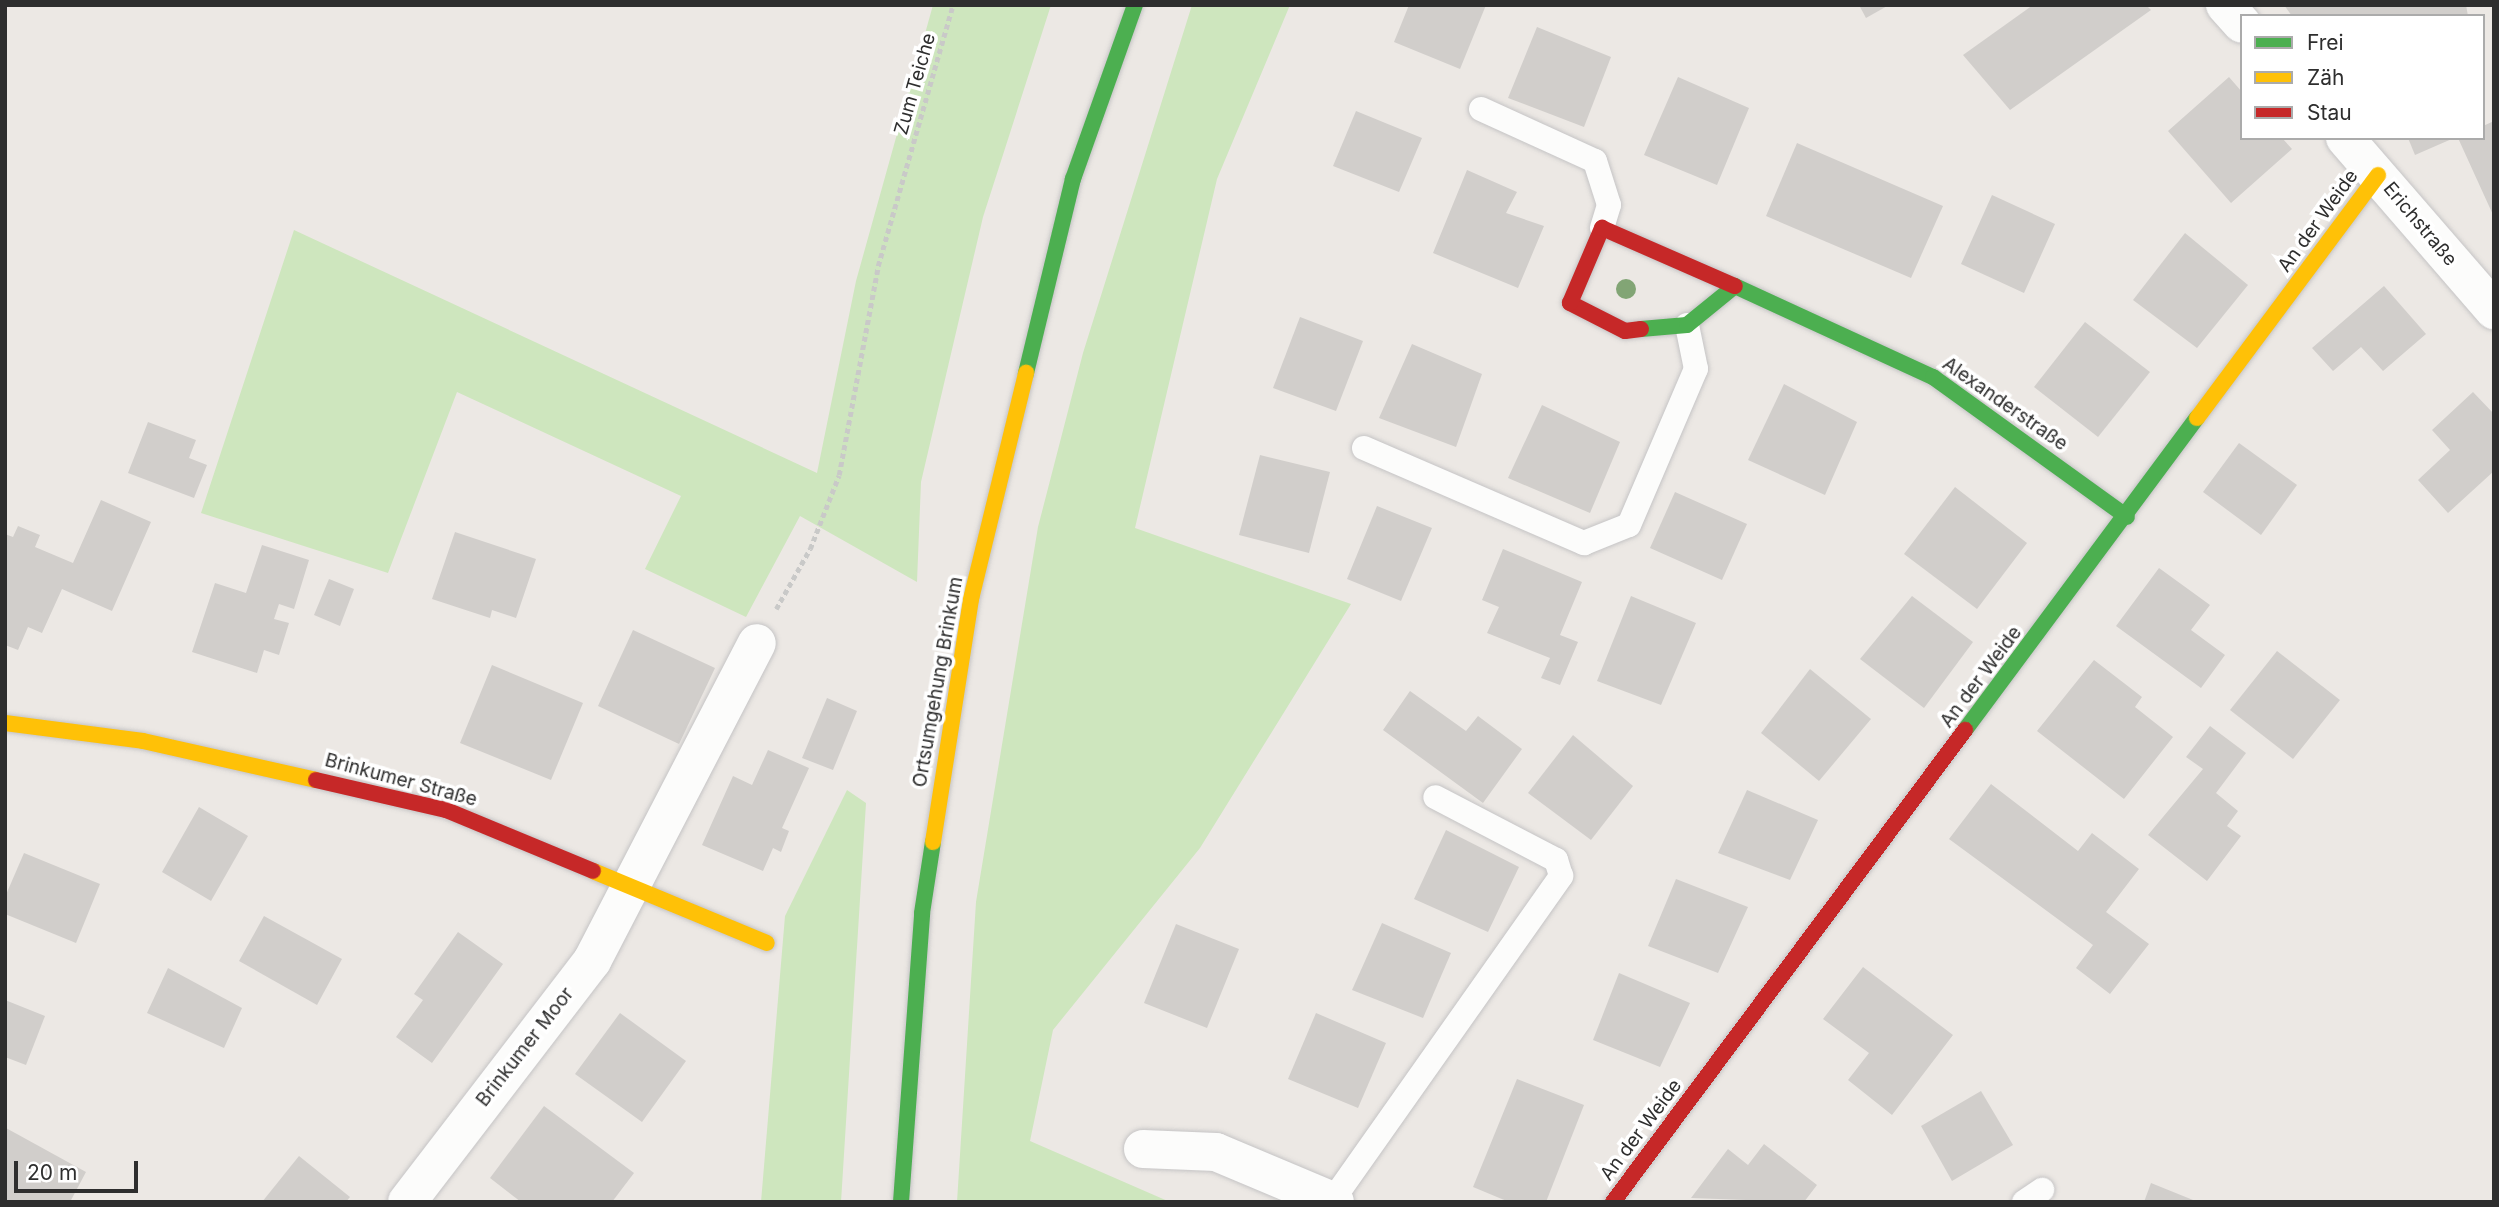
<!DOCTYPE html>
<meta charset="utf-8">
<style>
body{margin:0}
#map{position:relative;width:2499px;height:1207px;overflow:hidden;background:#ece8e4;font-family:Inter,sans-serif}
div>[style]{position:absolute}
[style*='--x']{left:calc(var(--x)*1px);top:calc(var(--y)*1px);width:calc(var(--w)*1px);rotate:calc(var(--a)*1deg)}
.green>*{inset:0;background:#cee6be}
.building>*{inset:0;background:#d1cecb}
.path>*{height:4.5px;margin-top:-2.25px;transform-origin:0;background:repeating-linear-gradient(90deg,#c9c9c8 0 5px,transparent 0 8.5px)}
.roads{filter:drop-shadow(0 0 2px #c5c4c5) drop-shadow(0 0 2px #c5c4c5)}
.lane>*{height:24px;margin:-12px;padding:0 12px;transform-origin:12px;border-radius:12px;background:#fcfcfb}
.street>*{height:38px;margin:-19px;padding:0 19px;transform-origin:19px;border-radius:19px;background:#fcfcfb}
.fast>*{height:16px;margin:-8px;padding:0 8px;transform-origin:8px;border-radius:8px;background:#4caf50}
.slow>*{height:16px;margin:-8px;padding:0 8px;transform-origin:8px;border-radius:8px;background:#ffc107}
.jam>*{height:16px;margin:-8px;padding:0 8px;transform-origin:8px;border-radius:8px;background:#c62828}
.trees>*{width:20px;height:20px;margin:-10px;border-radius:50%;background:#82a575}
span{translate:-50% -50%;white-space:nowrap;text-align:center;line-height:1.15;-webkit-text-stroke:7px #fff;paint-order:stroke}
.street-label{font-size:19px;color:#2e2e2e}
.frame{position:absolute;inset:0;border:7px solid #2e2e2e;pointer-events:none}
.legend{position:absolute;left:2240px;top:14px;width:245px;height:126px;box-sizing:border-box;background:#fff;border:2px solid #ababab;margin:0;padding:9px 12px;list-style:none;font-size:21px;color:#2e2e2e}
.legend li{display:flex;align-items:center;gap:14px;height:35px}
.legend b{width:35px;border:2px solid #ababab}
.scale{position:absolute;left:14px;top:1161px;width:124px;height:32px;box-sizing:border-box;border:4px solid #2e2e2e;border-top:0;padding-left:9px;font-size:21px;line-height:24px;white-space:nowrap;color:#2e2e2e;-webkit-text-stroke:5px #fff;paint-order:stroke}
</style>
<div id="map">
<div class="green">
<i style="clip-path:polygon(933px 5px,1051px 5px,983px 217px,921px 482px,917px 582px,800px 516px,746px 617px,645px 569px,681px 496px,457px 392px,388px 573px,201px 513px,294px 230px,817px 473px,856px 281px)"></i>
<i style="clip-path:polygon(1192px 5px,1290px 5px,1217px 179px,1135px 528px,1351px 604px,1200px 848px,1053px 1030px,1030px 1141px,1170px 1202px,957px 1202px,976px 902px,1038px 527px,1083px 353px)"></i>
<i style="clip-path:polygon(847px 790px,866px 803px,841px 1202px,761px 1202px,785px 916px)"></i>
</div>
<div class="building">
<i style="clip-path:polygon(1409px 5px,1486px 5px,1460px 69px,1394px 42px)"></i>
<i style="clip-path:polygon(1859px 5px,1889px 5px,1866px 18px)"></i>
<i style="clip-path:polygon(2033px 5px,2146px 5px,2151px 10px,2010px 110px,1963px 55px)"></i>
<i style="clip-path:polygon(2284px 5px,2466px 5px,2468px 16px,2292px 16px)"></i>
<i style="clip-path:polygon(1537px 27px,1611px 57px,1584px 127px,1508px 98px)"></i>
<i style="clip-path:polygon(1678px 77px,1749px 108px,1717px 185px,1644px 155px)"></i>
<i style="clip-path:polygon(2229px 77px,2242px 92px,2242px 138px,2282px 138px,2292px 149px,2231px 203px,2168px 131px)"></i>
<i style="clip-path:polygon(1356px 111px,1422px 138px,1399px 192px,1333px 166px)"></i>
<i style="clip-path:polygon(2494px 121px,2494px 217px,2458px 138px,2483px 138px,2483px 126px)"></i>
<i style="clip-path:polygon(2408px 138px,2454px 138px,2415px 155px)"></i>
<i style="clip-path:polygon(1797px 143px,1943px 206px,1911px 278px,1766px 216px)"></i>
<i style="clip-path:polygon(1467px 170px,1517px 192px,1506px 213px,1544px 226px,1518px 288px,1433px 253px)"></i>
<i style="clip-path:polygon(1992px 195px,2055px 224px,2024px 293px,1961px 264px)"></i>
<i style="clip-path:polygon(2185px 233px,2248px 285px,2197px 348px,2133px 300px)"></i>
<i style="clip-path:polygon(2384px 286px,2426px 334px,2383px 371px,2361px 347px,2333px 371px,2312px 348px)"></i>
<i style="clip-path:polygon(1300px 317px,1363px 341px,1336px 411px,1273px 388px)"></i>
<i style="clip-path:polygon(2085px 322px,2150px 372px,2098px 437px,2034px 387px)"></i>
<i style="clip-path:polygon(1412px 344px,1482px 374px,1456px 447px,1379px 418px)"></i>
<i style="clip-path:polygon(1784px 384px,1857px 422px,1825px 495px,1748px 460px)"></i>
<i style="clip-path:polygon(2473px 392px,2494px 414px,2494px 471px,2448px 513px,2418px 480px,2450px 450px,2432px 430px)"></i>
<i style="clip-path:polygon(1542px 405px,1620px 442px,1590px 513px,1508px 478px)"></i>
<i style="clip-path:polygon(148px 422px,196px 440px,189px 458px,207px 465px,194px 498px,128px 473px)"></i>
<i style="clip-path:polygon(2239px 443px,2297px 485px,2261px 535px,2203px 492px)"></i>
<i style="clip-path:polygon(1260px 455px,1330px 472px,1309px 553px,1239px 535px)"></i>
<i style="clip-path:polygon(1955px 487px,2027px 543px,1977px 609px,1904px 554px)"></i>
<i style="clip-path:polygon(1675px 492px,1747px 524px,1722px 580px,1650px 548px)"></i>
<i style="clip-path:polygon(101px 500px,151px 522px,112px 611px,62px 589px,42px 633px,28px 627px,18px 650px,5px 645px,5px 534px,13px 537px,18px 526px,40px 535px,35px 547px,73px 563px)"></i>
<i style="clip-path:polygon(1377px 506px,1432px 528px,1401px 601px,1347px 579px)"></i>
<i style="clip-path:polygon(455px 532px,536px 559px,516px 618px,492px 610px,490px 618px,432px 599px)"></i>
<i style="clip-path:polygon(262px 545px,309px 560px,294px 609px,279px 604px,274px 619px,289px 623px,279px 655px,264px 650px,257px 673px,192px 652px,215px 583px,246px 593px)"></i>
<i style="clip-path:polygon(1503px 549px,1582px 582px,1560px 635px,1578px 642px,1560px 685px,1541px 678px,1550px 658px,1487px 633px,1499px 607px,1482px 600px)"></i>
<i style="clip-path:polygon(2159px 568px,2210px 605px,2191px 630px,2225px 655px,2201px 688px,2116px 626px)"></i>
<i style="clip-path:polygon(329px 579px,354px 589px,340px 626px,314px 615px)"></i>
<i style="clip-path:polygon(1631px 596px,1696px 623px,1661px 705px,1597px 681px)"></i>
<i style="clip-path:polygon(1912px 596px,1973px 642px,1924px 708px,1860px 659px)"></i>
<i style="clip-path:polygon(633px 630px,715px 668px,679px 744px,598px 706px)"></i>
<i style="clip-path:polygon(2277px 651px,2340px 700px,2293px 759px,2230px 710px)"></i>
<i style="clip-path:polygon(2094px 660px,2142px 697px,2135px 707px,2173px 737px,2124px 799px,2037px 731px)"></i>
<i style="clip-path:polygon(492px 665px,583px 703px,551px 780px,460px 743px)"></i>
<i style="clip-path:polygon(1810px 669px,1871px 719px,1819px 781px,1761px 733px)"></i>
<i style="clip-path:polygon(1410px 691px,1466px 731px,1478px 716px,1522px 749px,1483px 803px,1383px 730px)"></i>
<i style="clip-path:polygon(827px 698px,857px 711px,833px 770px,802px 758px)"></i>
<i style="clip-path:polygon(2210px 726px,2246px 753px,2216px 793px,2238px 811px,2227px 826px,2241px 836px,2207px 881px,2148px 835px,2203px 769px,2186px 757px)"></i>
<i style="clip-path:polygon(1573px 735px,1633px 786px,1591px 840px,1528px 793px)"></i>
<i style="clip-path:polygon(768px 750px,809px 768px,782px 828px,789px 831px,781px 852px,773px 848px,763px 871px,702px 845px,733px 776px,752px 785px)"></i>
<i style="clip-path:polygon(1991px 784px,2078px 851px,2092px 833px,2139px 869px,2106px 912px,2149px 944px,2110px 994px,2076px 968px,2093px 945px,1949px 839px)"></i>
<i style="clip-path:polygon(1747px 790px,1818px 820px,1790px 880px,1718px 853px)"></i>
<i style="clip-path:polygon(199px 807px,248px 836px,211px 901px,162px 872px)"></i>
<i style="clip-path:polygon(1446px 830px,1519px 867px,1488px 932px,1414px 899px)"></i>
<i style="clip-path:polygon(24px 853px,100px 884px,76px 943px,5px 914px,5px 897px)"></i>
<i style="clip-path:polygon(1676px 879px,1748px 907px,1718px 973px,1648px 946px)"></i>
<i style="clip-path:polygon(264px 916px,342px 959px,317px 1005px,239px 961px)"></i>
<i style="clip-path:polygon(1382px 923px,1451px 953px,1423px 1018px,1352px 990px)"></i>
<i style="clip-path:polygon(1176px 924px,1239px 949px,1207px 1028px,1144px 1003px)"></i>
<i style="clip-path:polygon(458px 932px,503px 964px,432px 1063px,396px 1037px,423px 1000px,414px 994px)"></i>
<i style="clip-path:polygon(1863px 967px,1953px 1035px,1892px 1115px,1848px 1080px,1869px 1053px,1823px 1019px)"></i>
<i style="clip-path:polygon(168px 968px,242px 1008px,224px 1048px,147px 1013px)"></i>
<i style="clip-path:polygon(1619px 973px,1690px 1003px,1660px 1067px,1593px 1040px)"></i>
<i style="clip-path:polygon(5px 1000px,45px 1016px,26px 1065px,5px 1057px)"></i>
<i style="clip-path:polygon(620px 1013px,686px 1061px,642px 1122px,575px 1074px)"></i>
<i style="clip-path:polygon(1316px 1013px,1386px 1043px,1358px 1108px,1288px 1079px)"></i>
<i style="clip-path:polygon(1517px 1079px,1584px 1105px,1546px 1202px,1509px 1202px,1473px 1187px)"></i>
<i style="clip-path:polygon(1981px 1091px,2013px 1145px,1952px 1181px,1921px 1126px)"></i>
<i style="clip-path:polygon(544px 1106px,634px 1173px,612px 1202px,521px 1202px,490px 1178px)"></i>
<i style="clip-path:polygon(6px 1128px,86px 1172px,70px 1202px,5px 1202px)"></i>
<i style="clip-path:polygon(1764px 1144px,1817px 1185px,1804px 1202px,1691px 1198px,1728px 1149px,1748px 1165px)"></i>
<i style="clip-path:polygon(299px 1156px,350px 1197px,346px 1202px,262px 1202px)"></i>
<i style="clip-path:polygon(2151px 1183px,2198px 1202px,2144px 1202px)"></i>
</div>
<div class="path">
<i style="--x:776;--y:609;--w:69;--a:-60.5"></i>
<i style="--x:810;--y:549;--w:79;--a:-68.6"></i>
<i style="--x:839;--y:475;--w:213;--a:-79.4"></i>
<i style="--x:878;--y:266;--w:272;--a:-74"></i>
</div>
<div class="roads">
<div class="lane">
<i style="--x:1481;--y:109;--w:125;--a:24.5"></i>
<i style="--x:1595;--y:161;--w:46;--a:72.3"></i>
<i style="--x:1609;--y:205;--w:24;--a:107"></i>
<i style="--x:1364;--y:448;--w:240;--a:23.4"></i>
<i style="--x:1584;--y:543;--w:48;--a:-21.8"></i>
<i style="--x:1629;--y:525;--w:170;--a:-66.8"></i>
<i style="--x:1696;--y:369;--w:45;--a:-101.6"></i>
<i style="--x:1332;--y:1201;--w:398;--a:-54.8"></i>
<i style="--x:1561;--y:876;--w:17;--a:-107"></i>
<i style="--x:1556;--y:860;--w:136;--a:-152.5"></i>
<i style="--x:2024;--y:1202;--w:22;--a:-34"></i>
</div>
<div class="street">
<i style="--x:2225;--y:5;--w:25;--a:48"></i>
<i style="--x:2345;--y:138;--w:228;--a:49.1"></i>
<i style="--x:1143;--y:1149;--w:73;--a:2.4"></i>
<i style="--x:1216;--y:1152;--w:129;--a:22.8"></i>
<i style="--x:407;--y:1202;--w:304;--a:-52.5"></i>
<i style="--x:592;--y:961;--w:358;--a:-62.6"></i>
</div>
<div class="fast">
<i style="--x:1641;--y:329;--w:46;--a:-5"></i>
<i style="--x:1687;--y:325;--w:62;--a:-39.1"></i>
<i style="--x:1735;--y:286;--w:218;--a:24.7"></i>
<i style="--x:1933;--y:377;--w:239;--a:35.8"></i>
<i style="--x:1026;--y:373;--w:200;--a:-76.4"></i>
<i style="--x:1073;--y:179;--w:185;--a:-70.4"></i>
<i style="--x:1965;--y:730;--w:389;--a:-53.4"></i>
<i style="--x:901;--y:1202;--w:290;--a:-85.8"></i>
<i style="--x:922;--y:913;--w:72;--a:-81.2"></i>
</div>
<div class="slow">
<i style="--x:2197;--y:418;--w:303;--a:-53.3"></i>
<i style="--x:5;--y:723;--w:139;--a:7.4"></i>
<i style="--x:143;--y:741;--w:177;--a:12.7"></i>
<i style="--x:933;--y:842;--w:246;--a:-81.1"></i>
<i style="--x:971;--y:599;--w:233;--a:-76.3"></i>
<i style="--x:593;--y:871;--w:188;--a:22.5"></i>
</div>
<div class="jam">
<i style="--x:1641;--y:329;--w:16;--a:173"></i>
<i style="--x:1625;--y:331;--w:62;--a:-153"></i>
<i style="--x:1570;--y:303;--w:82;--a:-66.9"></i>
<i style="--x:1602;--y:228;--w:145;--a:23.6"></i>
<i style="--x:316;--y:780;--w:133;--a:13"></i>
<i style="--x:446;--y:810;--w:159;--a:22.5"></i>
<i style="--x:1613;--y:1202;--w:589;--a:-53.29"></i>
</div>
</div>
<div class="trees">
<i style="left:1626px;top:289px"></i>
</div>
<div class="street-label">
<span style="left:915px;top:84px;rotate:-74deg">Zum Teiche</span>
<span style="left:2318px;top:221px;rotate:-54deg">An der Weide</span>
<span style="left:2420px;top:224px;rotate:50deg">Erichstraße</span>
<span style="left:2005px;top:404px;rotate:35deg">Alexanderstraße</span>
<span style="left:1981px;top:677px;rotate:-53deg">An der Weide</span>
<span style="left:938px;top:682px;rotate:-80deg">Ortsumgehung Brinkum</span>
<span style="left:401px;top:780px;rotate:15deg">Brinkumer Straße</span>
<span style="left:525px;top:1047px;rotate:-52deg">Brinkumer Moor</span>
<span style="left:1641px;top:1130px;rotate:-53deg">An der Weide</span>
</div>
<div class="frame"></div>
<ul class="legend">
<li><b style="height:9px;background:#4caf50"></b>Frei</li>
<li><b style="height:9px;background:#ffc107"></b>Zäh</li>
<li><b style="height:9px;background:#c62828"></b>Stau</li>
</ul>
<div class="scale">20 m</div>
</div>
